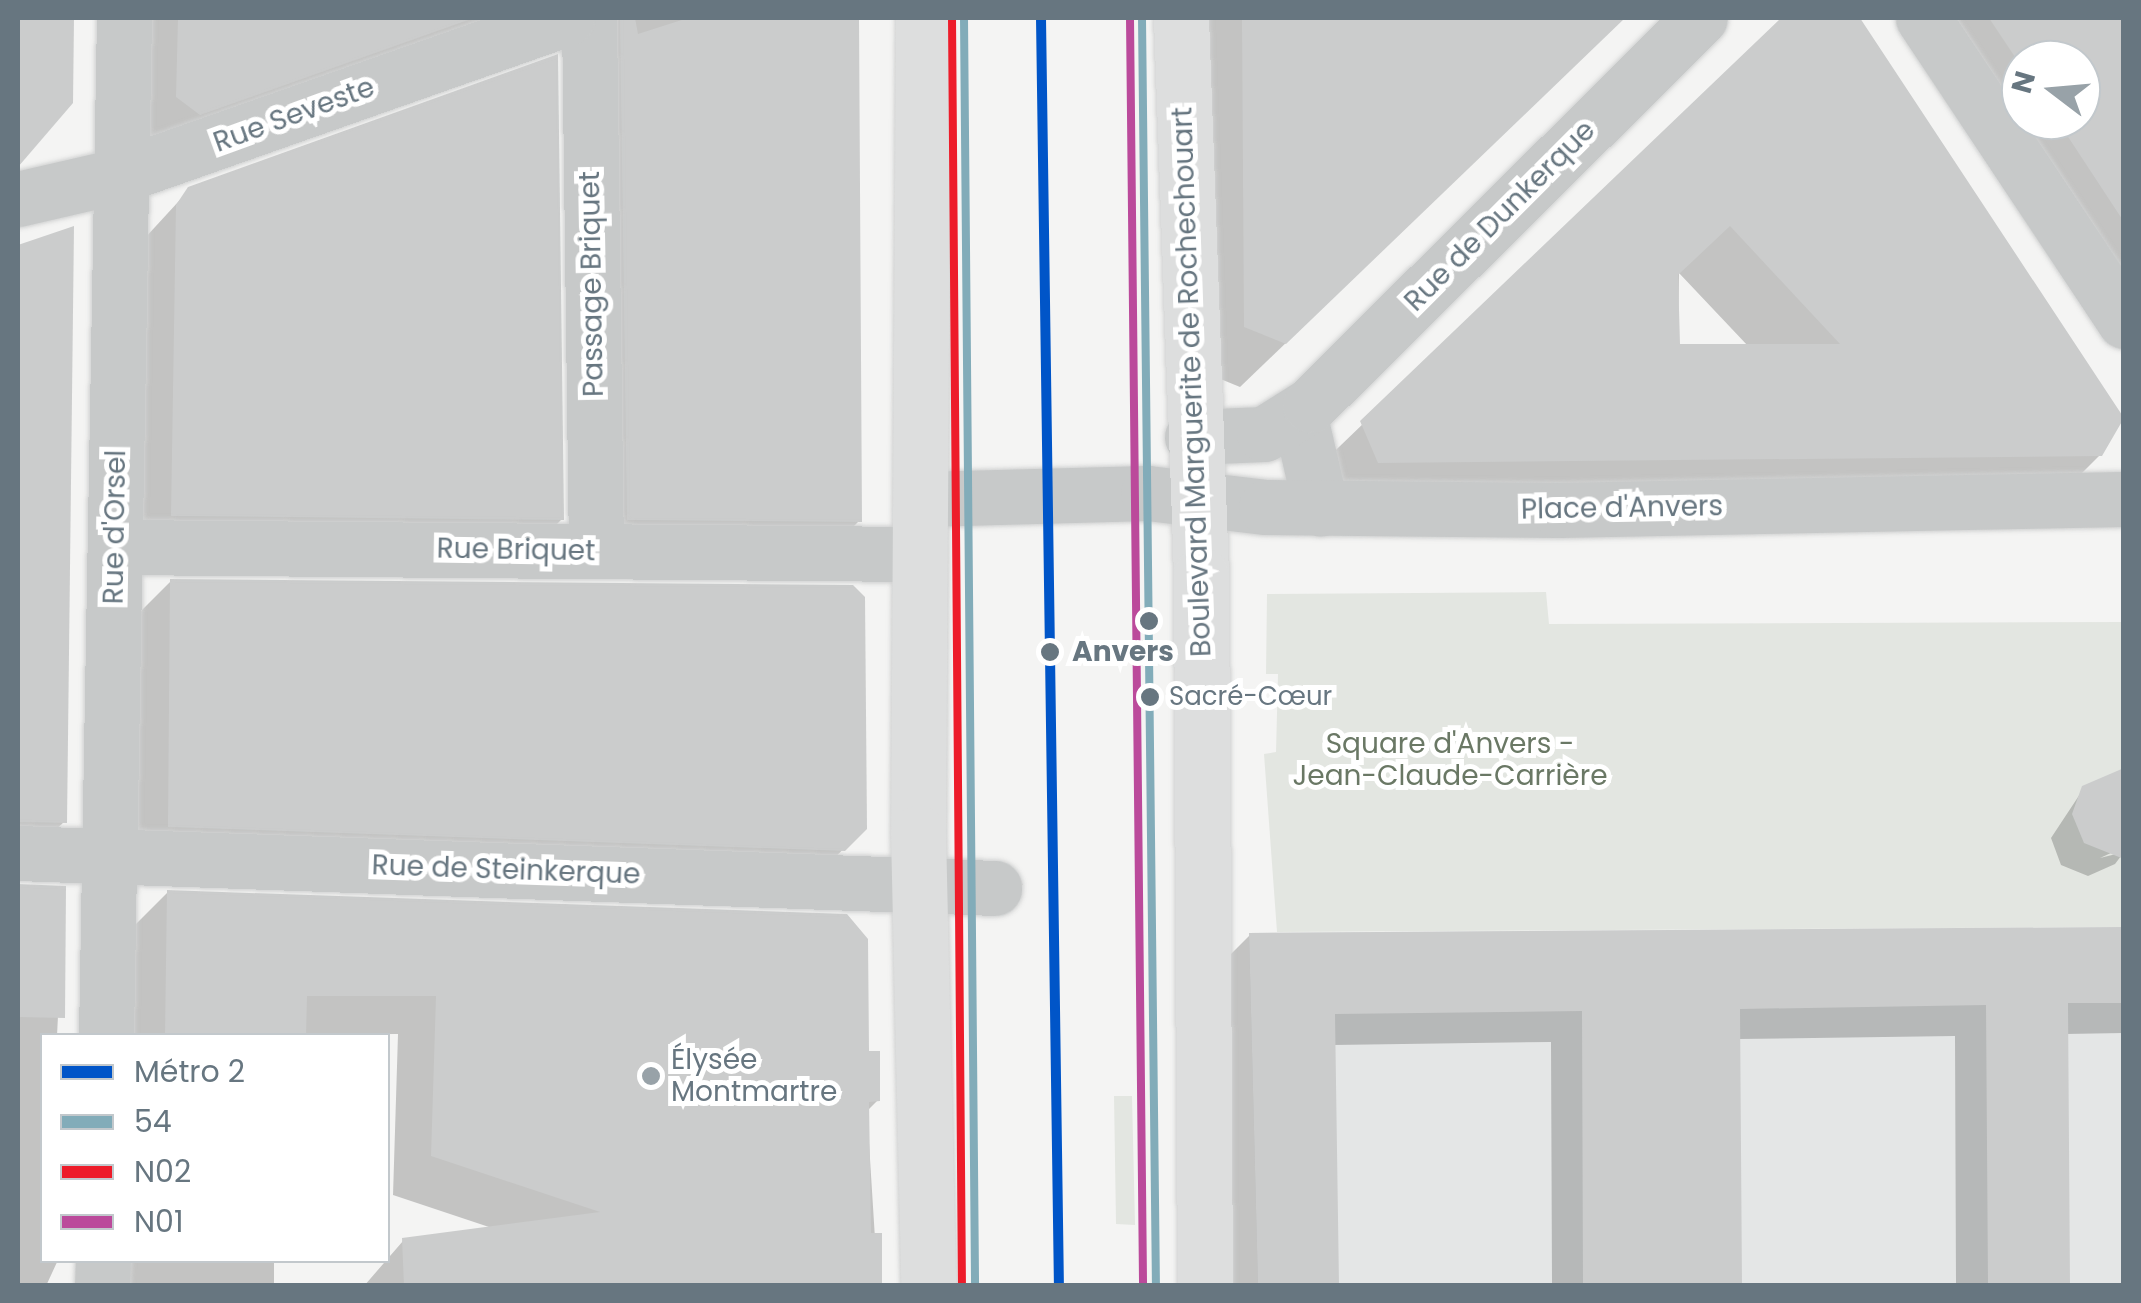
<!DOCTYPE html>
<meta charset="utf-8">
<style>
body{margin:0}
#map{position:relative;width:2141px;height:1303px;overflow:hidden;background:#f4f4f3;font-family:Poppins,sans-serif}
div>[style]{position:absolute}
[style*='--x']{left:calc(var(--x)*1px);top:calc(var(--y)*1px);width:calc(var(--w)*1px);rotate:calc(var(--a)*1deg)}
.built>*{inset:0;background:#e4e6e6}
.green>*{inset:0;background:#e3e6e1}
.shadow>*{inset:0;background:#0003}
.building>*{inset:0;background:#cbcccc}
.roads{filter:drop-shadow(0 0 2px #d0d1d1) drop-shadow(0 0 2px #d0d1d1)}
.minor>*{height:55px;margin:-27.5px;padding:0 27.5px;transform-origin:27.5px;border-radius:27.5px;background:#c7c9c9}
.major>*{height:55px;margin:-27.5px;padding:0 27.5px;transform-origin:27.5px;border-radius:27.5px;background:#dddede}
.bus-1>*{height:8px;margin:-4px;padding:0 4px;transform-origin:4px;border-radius:4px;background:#82acb9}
.bus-2>*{height:8px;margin:-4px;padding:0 4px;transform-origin:4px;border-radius:4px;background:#ed1c2a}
.bus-3>*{height:8px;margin:-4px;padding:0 4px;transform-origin:4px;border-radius:4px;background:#bb4a9b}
.metro-1>*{height:10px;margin:-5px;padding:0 5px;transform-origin:5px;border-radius:5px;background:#0055c8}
.dots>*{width:28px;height:28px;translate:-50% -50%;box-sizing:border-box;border:5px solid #fff;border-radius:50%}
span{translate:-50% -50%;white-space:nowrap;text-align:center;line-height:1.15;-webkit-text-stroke:10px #fff;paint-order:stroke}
.bus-label{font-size:26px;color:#677680}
.left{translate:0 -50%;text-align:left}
.street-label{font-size:28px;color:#677680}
.stop-label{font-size:28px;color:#677680;font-weight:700}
.park-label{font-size:28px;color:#6a7865}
.poi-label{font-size:28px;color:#677680}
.frame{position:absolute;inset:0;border:20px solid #677680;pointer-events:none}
.legend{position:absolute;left:40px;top:1033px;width:350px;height:230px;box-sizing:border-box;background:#fff;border:2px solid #c2c8cc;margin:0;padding:12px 18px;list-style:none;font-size:30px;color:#677680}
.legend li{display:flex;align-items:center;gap:20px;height:50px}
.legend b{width:50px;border:2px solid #c2c8cc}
.north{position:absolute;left:2001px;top:40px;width:100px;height:100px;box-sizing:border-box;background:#fff;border:2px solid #c2c8cc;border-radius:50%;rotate:286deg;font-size:28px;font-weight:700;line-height:40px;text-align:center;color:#677680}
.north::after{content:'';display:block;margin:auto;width:35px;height:45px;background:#98a2a8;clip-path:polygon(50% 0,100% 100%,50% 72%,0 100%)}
</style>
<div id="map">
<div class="built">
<i style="clip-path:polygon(2123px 927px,2123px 1285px,1258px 1285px,1249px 933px)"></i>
</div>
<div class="green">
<i style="clip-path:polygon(1546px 592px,1549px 624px,2123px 622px,2123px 927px,1277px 932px,1264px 754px,1276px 752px,1278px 674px,1266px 674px,1267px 594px)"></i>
<i style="clip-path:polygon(1114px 1096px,1132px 1096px,1135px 1225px,1116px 1224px)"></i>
</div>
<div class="shadow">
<i style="clip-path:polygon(18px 18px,72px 18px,71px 102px,18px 166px)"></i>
<i style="clip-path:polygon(134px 18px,856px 18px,860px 520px,815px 565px,583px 564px,576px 63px,560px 35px,132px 142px)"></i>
<i style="clip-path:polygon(1197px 18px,1624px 18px,1240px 387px,1201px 371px)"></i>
<i style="clip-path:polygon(evenodd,1785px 18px,1859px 21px,2100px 455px,2051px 504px,1330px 511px,1313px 472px,1785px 18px,1679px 273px,1748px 346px,1678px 346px,1679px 273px)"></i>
<i style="clip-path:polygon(evenodd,1910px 18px,2124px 18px,2124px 345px,1910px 18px,2021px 60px,2081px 60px,2081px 120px,2021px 120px,2021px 60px)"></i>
<i style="clip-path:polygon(190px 189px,562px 519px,530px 551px,140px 548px,144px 239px)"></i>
<i style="clip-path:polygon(71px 230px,64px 822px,18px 864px,18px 248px)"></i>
<i style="clip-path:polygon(171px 581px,864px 828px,807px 886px,134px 862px,135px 617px)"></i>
<i style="clip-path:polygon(2084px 788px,2124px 847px,2100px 858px,2124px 852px,2115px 864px,2088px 876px,2061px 865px,2051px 838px)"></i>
<i style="clip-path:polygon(18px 885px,64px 895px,57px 1036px,42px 1036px,42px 1260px,58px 1260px,46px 1286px,18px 1286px)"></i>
<i style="clip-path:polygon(168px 892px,867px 1053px,878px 1100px,867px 1111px,878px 1286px,364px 1286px,403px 1241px,495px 1229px,393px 1195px,398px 1034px,129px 1036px,129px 931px)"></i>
<i style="clip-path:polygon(2124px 930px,2124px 1033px,2065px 1034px,2067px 1286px,1956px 1286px,1955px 1036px,1738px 1039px,1740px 1286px,1552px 1286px,1551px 1042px,1333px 1045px,1336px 1286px,1221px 1286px,1218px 967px,1250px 935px)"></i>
<i style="clip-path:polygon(128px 1260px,274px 1260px,274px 1286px,128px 1286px)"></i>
</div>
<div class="building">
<i style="clip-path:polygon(18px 18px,74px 18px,73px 103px,18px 167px)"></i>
<i style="clip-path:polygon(178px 18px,474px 18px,200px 115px,176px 97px)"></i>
<i style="clip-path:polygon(620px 18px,635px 18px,638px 34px,688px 18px,859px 18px,862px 522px,627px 520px)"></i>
<i style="clip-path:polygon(1242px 18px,1625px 18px,1286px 344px,1244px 327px)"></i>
<i style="clip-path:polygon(evenodd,1781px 18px,1860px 18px,2124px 418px,2102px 456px,1378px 463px,1360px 421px,1781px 18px,1730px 226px,1840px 344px,1680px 344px,1678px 275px,1730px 226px)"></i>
<i style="clip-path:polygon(1989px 18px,2124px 18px,2124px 222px,2057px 120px,2081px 120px,2081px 60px,2021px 66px)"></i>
<i style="clip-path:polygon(558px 54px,564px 520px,171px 516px,176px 205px,188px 187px)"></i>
<i style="clip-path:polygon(74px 226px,67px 823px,18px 822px,18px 245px)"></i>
<i style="clip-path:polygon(170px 579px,853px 585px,865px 597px,867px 829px,845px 851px,168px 827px)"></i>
<i style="clip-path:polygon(2124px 768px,2124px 859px,2084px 843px,2072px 814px,2082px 786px)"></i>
<i style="clip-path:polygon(18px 884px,66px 886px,65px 1018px,18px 1017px)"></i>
<i style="clip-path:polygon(167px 890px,847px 914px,868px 939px,869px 1051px,880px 1051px,880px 1101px,869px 1102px,871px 1233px,882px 1233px,882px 1286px,404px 1286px,402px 1238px,600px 1212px,431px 1156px,436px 996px,307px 996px,306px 1036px,165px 1036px)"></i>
<i style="clip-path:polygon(2124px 927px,2124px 1003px,2068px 1003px,2070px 1286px,1988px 1286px,1986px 1005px,1740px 1009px,1742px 1286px,1583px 1286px,1582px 1011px,1335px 1014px,1339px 1286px,1258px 1286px,1249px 933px)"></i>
</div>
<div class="roads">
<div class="minor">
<i style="--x:589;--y:18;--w:532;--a:89.25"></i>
<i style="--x:1923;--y:18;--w:364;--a:56.4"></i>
<i style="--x:18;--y:199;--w:107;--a:-13"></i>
<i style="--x:122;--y:175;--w:472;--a:-19.4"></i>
<i style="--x:1299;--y:413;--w:98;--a:77.1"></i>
<i style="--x:1192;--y:437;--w:72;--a:-2.4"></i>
<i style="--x:1264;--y:434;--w:54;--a:-32.2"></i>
<i style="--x:1310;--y:405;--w:549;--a:-44.78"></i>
<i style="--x:923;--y:499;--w:225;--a:-1.5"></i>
<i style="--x:1148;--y:493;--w:119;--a:6.8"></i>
<i style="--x:1266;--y:507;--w:292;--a:0.6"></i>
<i style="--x:1558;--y:510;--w:566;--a:-1.11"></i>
<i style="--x:115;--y:547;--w:803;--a:0.5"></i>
<i style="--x:18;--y:853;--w:977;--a:2.05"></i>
<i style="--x:106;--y:1036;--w:1018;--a:-88.99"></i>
<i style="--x:102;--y:1286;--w:26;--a:-88"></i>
</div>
<div class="major">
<i style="--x:923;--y:18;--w:815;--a:90.35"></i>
<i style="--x:918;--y:833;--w:453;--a:88.7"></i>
<i style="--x:1181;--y:18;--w:557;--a:87.94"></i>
<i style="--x:1201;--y:575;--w:711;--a:89.68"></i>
</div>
</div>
<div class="bus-1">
<i style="--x:964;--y:18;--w:1268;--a:89.5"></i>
<i style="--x:1142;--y:18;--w:1268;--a:89.37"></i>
</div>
<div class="bus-2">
<i style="--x:952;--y:18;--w:1268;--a:89.55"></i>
</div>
<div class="bus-3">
<i style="--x:1130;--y:18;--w:1268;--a:89.41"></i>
</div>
<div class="metro-1">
<i style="--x:1041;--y:18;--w:1268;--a:89.19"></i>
</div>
<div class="dots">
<i style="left:1149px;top:621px;background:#677680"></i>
<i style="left:1050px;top:652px;background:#677680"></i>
<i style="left:1150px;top:697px;background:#677680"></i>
<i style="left:651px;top:1076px;background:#98a2a8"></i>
</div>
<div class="bus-label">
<span class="left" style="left:1169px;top:697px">Sacré-Cœur</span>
</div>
<div class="street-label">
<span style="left:294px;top:115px;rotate:-20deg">Rue Seveste</span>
<span style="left:1500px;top:216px;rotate:-45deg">Rue de Dunkerque</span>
<span style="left:592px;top:284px;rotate:-91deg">Passage Briquet</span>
<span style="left:1192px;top:382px;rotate:-92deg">Boulevard Marguerite de Rochechouart</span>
<span style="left:1622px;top:508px;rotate:-1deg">Place d'Anvers</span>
<span style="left:115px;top:527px;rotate:-89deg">Rue d'Orsel</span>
<span style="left:516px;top:550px;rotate:1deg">Rue Briquet</span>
<span style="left:506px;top:870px;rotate:2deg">Rue de Steinkerque</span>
</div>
<div class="stop-label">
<span class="left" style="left:1072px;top:652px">Anvers</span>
</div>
<div class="park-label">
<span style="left:1450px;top:760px">Square d'Anvers -<br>Jean-Claude-Carrière</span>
</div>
<div class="poi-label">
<span class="left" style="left:671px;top:1076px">Élysée<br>Montmartre</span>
</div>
<div class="frame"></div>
<ul class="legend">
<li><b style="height:12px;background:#0055c8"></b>Métro 2</li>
<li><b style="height:12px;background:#82acb9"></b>54</li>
<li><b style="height:12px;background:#ed1c2a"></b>N02</li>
<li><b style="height:12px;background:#bb4a9b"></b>N01</li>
</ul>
<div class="north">N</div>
</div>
